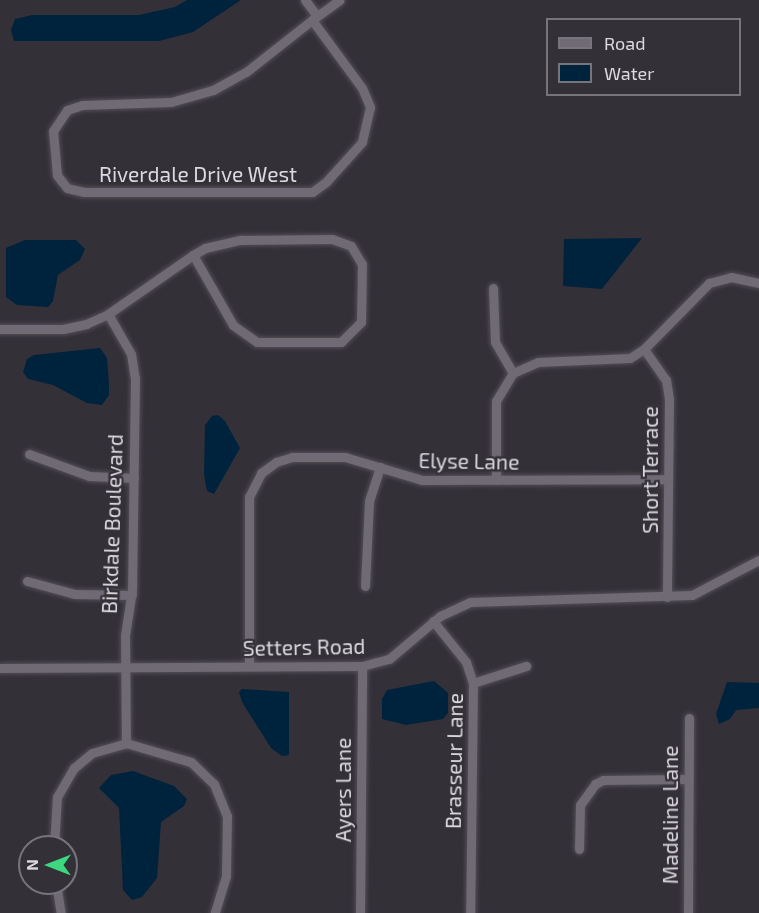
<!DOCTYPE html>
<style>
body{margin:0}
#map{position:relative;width:759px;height:913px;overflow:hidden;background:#343038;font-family:"Exo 2",sans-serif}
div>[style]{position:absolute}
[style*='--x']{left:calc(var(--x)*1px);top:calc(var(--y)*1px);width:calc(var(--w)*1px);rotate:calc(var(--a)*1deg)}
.water>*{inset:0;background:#00233d}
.roads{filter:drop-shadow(0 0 2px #524e55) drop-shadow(0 0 2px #524e55)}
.minor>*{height:9px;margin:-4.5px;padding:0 4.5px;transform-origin:4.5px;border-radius:4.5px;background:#6f6a74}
span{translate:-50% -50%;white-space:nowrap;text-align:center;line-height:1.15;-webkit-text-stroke:4.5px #343038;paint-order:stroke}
.street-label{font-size:21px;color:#dcd9df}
.legend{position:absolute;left:546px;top:18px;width:195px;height:78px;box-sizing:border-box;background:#343038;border:2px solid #77747b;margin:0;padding:8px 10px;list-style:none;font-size:18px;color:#dcd9df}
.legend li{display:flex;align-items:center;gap:12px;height:30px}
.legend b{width:30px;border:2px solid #77747b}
.north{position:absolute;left:18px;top:835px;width:60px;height:60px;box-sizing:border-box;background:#343038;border:2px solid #77747b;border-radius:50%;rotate:270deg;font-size:16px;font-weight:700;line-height:24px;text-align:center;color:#dcd9df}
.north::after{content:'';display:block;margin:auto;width:21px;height:27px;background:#3cd77e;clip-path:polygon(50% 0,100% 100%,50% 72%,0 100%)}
</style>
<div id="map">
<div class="water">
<i style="clip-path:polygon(187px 0,241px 0,193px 32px,159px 41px,14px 41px,11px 30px,15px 19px,32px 15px,139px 15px,175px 7px)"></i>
<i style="clip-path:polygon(642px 238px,602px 289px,563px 286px,564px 239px)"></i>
<i style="clip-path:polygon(25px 240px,76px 240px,85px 249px,80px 260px,58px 275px,53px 301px,48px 307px,17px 305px,6px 297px,6px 248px)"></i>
<i style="clip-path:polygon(100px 348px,107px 358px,109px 384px,109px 395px,102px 405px,87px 403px,53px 385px,28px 379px,23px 372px,27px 359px,34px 355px)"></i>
<i style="clip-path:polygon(212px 416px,218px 415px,225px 421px,240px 448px,214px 494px,207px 491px,204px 475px,205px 425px)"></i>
<i style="clip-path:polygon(434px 681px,448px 693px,448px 713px,443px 719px,406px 725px,382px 719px,382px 699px,387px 690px)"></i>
<i style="clip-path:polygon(727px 682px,759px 683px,759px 708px,736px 710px,730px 719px,719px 724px,716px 714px)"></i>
<i style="clip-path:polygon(242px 689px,289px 692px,289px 755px,282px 756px,271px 748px,242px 702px,239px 692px)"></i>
<i style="clip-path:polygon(133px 771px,174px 786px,187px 799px,184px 806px,161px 822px,157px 878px,142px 897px,132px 900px,123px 890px,119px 808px,99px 788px,111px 775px)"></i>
</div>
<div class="roads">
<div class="minor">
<i style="--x:305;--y:0;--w:20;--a:53"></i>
<i style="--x:312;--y:20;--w:84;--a:53.7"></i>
<i style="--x:362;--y:88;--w:21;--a:67"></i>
<i style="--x:370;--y:107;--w:36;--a:103"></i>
<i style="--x:362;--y:142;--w:54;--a:132"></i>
<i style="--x:326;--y:182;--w:17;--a:144"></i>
<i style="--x:312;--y:192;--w:228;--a:180"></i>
<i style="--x:84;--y:192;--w:17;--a:-167"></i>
<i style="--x:67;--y:188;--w:16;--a:-128"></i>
<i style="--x:57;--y:175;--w:44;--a:-95.2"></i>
<i style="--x:53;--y:131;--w:25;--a:-56"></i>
<i style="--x:67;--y:110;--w:16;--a:-18"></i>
<i style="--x:82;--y:105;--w:89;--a:-1.9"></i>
<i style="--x:171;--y:102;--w:44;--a:-15.9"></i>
<i style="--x:213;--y:90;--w:38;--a:-29"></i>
<i style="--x:246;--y:72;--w:84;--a:-38.2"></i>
<i style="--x:312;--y:20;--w:34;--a:-36"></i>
<i style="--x:493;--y:288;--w:54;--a:87.9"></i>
<i style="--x:495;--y:342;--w:36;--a:60"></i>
<i style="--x:108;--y:314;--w:46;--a:60.1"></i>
<i style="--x:131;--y:354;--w:24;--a:81"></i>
<i style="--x:135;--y:378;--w:212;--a:90.8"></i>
<i style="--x:132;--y:590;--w:46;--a:98.8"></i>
<i style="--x:125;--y:635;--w:108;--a:89.5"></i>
<i style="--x:0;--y:329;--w:63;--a:0"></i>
<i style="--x:63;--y:329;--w:24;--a:-12"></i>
<i style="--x:86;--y:324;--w:24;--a:-24"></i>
<i style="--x:108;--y:314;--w:103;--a:-34.8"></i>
<i style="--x:193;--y:255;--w:14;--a:-30"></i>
<i style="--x:205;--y:248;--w:37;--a:-13"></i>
<i style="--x:241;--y:240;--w:91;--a:-0.6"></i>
<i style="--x:332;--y:239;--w:20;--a:20"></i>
<i style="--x:351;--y:246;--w:21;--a:59"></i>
<i style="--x:362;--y:264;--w:58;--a:91"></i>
<i style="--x:361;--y:322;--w:28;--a:135"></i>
<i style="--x:341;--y:342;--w:84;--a:180"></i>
<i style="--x:257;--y:342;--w:29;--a:-145"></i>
<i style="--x:233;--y:325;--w:81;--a:-119.7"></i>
<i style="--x:644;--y:349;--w:38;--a:55"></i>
<i style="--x:666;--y:380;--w:20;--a:81"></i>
<i style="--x:669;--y:400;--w:197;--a:90.6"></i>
<i style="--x:29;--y:454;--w:64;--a:20.1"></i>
<i style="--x:89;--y:476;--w:45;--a:2.5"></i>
<i style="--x:496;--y:480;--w:79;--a:-90"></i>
<i style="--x:496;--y:401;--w:33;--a:-59"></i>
<i style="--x:513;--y:373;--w:27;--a:-24"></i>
<i style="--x:538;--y:362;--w:92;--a:-2.5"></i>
<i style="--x:630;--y:358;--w:17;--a:-33"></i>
<i style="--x:644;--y:349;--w:93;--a:-45.4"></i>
<i style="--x:709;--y:283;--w:23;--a:-15"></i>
<i style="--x:731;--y:277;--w:29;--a:12"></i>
<i style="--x:27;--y:581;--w:50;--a:15.2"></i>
<i style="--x:75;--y:594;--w:57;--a:1"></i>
<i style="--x:365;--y:586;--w:85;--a:-87.3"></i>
<i style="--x:369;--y:501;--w:36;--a:-72"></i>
<i style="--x:433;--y:621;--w:53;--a:51.2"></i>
<i style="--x:466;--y:662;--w:22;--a:72"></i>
<i style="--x:473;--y:683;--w:230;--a:90.7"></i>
<i style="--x:249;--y:666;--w:169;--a:-90"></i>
<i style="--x:249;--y:497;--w:27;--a:-63"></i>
<i style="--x:261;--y:473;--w:19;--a:-36"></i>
<i style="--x:276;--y:462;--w:17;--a:-17"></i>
<i style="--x:292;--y:457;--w:53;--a:0"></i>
<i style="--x:345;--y:457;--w:80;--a:16.6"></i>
<i style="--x:422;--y:480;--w:246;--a:-0.2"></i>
<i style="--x:0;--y:668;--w:362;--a:-0.3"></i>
<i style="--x:362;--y:666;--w:28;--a:-15"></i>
<i style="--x:389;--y:659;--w:67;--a:-40.1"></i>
<i style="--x:440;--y:616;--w:33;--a:-25"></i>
<i style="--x:470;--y:602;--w:222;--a:-1.8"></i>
<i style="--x:692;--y:595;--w:76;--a:-27.6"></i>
<i style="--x:473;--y:683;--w:56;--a:-17.8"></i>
<i style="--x:54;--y:847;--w:50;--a:-86.6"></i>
<i style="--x:57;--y:797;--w:34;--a:-60"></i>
<i style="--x:74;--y:768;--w:23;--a:-40"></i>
<i style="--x:92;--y:753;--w:35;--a:-16"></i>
<i style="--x:126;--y:743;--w:68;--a:16.3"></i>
<i style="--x:191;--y:762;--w:32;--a:44"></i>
<i style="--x:214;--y:784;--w:35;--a:68"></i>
<i style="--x:227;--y:816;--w:60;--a:91"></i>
<i style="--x:226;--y:876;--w:39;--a:107"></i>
<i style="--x:579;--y:849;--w:44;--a:-88.7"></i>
<i style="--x:580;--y:805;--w:26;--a:-54"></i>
<i style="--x:595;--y:784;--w:9;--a:-27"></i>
<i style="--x:603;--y:780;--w:85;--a:-0.7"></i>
<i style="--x:56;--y:883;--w:30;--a:81"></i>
<i style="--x:360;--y:913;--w:247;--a:-89.5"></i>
<i style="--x:688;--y:913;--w:195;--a:-89.7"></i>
</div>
</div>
<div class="street-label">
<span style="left:198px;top:174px">Riverdale Drive West</span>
<span style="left:469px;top:461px;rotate:1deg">Elyse Lane</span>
<span style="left:650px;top:470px;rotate:-90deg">Short Terrace</span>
<span style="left:112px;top:524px;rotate:-88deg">Birkdale Boulevard</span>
<span style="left:304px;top:647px;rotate:-1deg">Setters Road</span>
<span style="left:454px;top:761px;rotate:-89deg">Brasseur Lane</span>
<span style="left:343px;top:790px;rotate:-90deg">Ayers Lane</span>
<span style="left:670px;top:815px;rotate:-90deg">Madeline Lane</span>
</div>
<ul class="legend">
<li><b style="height:8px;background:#6f6a74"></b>Road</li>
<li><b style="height:16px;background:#00233d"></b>Water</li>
</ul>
<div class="north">N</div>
</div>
